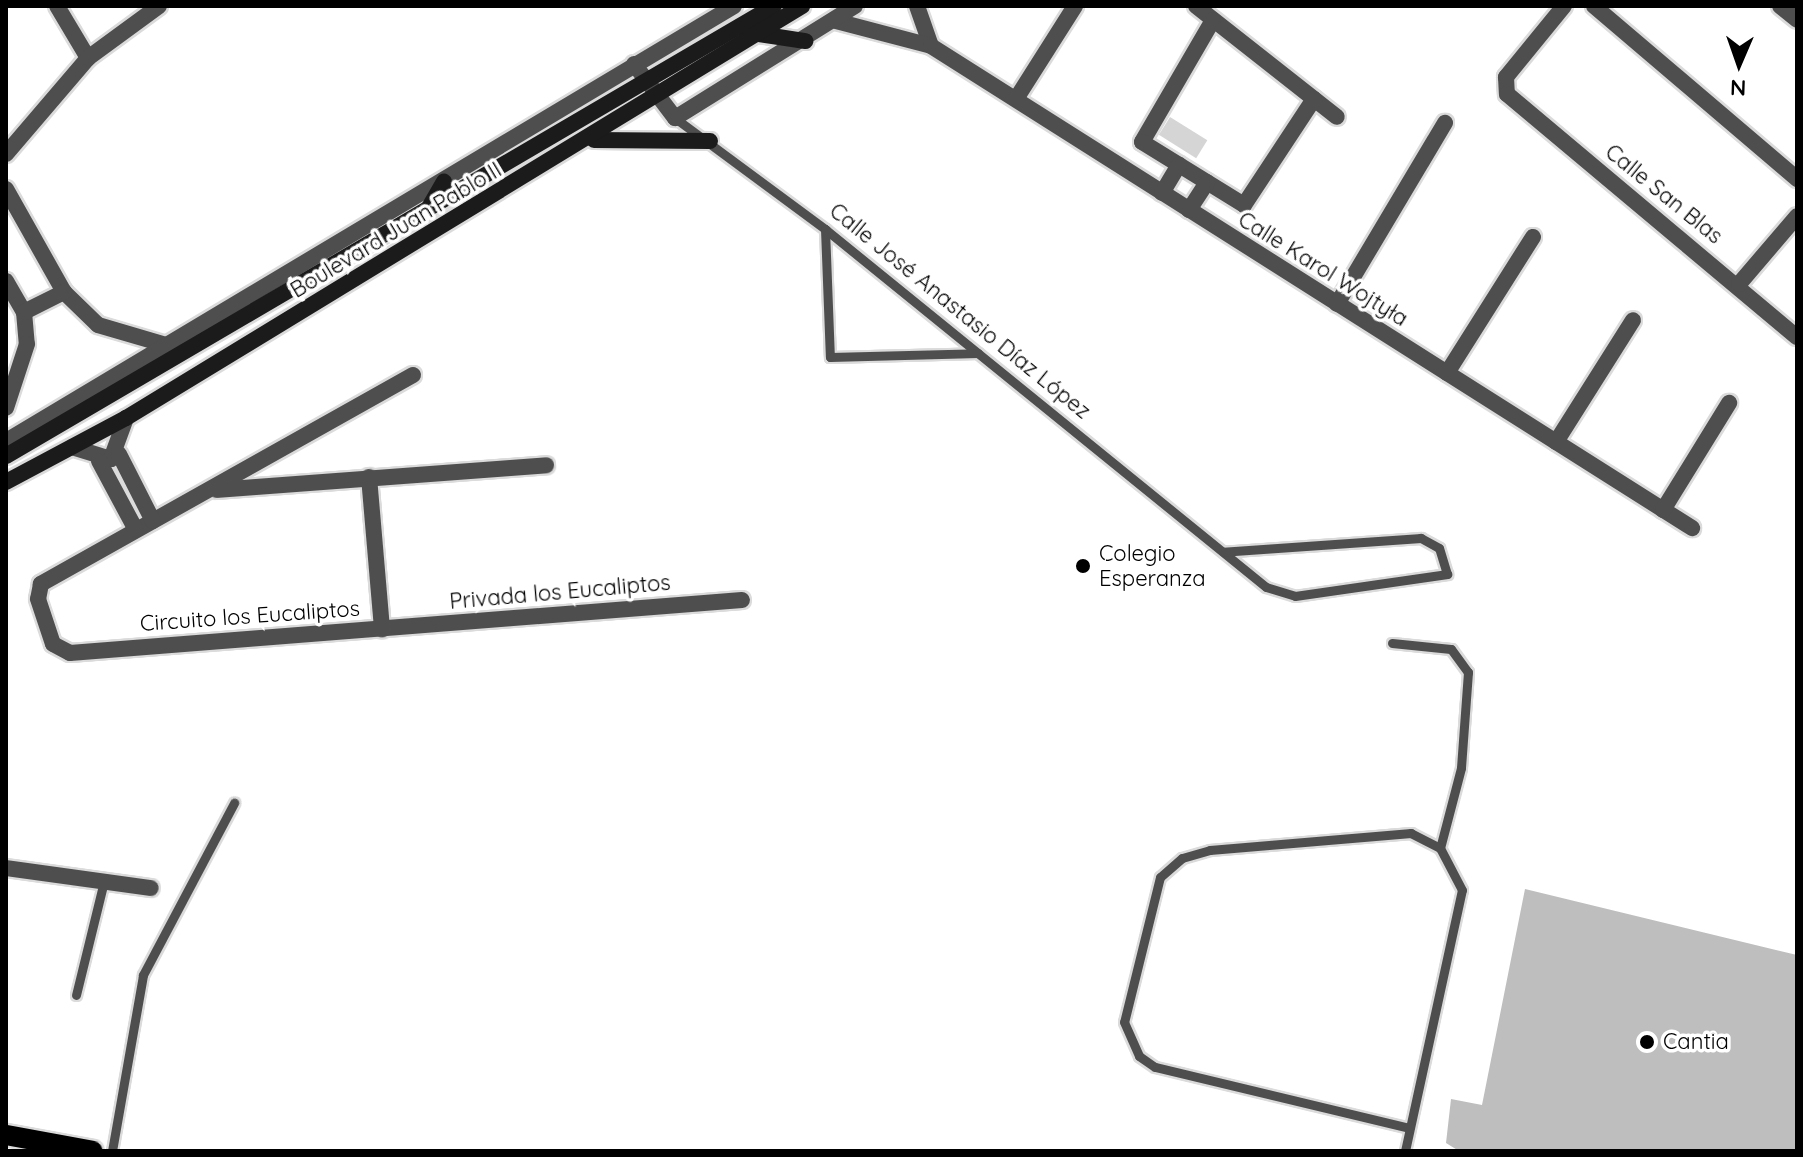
<!DOCTYPE html>
<html>
<head>
<meta charset="utf-8">
<style>
  body { margin:0 }
  #map { position:relative; width:1803px; height:1157px; overflow:hidden; background:#fff; font-family:Quicksand,sans-serif }
  div>[style] { position:absolute }
  .green>* { inset:0; background:#d5d5d5; transform-origin:0 0 }
  .building>* { inset:0; background:#bebebe }
  .roads { filter:drop-shadow(2px 0 #dbdbdb) drop-shadow(-2px 0 #dbdbdb) drop-shadow(0 2px #dbdbdb) drop-shadow(0 -2px #dbdbdb) }
  .lane>* { height:9px; margin:-4.5px; padding:0 4.5px; transform-origin:4.5px; border-radius:4.5px; background:#4e4e4e }
  .street>* { height:16px; margin:-8px; padding:0 8px; transform-origin:8px; border-radius:8px; background:#4e4e4e }
  .secondary>* { height:16px; margin:-8px; padding:0 8px; transform-origin:8px; border-radius:8px; background:#1b1b1b }
  .primary>* { height:20px; margin:-10px; padding:0 10px; transform-origin:10px; border-radius:10px; background:#000 }
  .dots>* { width:22px; height:22px; translate:-50% -50%; box-sizing:border-box; border:4px solid #fff; border-radius:50% }
  span { translate:-50% -50%; white-space:nowrap; text-align:center; line-height:1.15; -webkit-text-stroke:7px #fff; paint-order:stroke }
  .street-label { font-size:22px; color:#000 }
  .poi-label { font-size:22px; color:#000 }
  .left { translate:0 -50%; text-align:left }
  .frame { position:absolute; inset:0; border:8px solid #000; pointer-events:none }
  .north { position:absolute; left:1699px; top:24px; width:80px; height:80px; -webkit-text-stroke:6px #fff; paint-order:stroke; rotate:182deg; font-size:22px; font-weight:700; line-height:32px; text-align:center; color:#000 }
  .north::after { content:''; display:block; margin:auto; width:28px; height:36px; background:#000; clip-path:polygon(50% 0,100% 100%,50% 72%,0 100%) }
</style>
</head>
<body>
<div id="map">
  <div class="green">
    <i style="left:1170px;top:117px;width:44px;height:21px;rotate:32deg"></i>
  </div>
  <div class="building">
    <i style="clip-path:polygon(1525px 889px,1797px 955px,1797px 1151px,1459px 1151px,1446px 1143px,1451px 1099px,1482px 1105px)"></i>
  </div>
  <div class="roads">
    <div class="lane">
      <i style="left:675px;top:118px;width:187px;rotate:36.5deg"></i>
      <i style="left:825px;top:229px;width:568px;rotate:39.07deg"></i>
      <i style="left:1266px;top:587px;width:30px;rotate:17deg"></i>
      <i style="left:1295px;top:596px;width:154px;rotate:-8.2deg"></i>
      <i style="left:1447px;top:574px;width:27px;rotate:-107deg"></i>
      <i style="left:1439px;top:548px;width:21px;rotate:-151deg"></i>
      <i style="left:1421px;top:538px;width:198px;rotate:176deg"></i>
      <i style="left:825px;top:229px;width:128px;rotate:87.8deg"></i>
      <i style="left:830px;top:357px;width:148px;rotate:-1.5deg"></i>
      <i style="left:1392px;top:643px;width:59px;rotate:5.8deg"></i>
      <i style="left:1451px;top:649px;width:29px;rotate:54deg"></i>
      <i style="left:1468px;top:672px;width:96px;rotate:94.2deg"></i>
      <i style="left:1461px;top:768px;width:83px;rotate:104.7deg"></i>
      <i style="left:76px;top:995px;width:117px;rotate:-76.2deg"></i>
      <i style="left:112px;top:1151px;width:179px;rotate:-80deg"></i>
      <i style="left:143px;top:975px;width:195px;rotate:-62.1deg"></i>
      <i style="left:1405px;top:1151px;width:267px;rotate:-77.7deg"></i>
      <i style="left:1462px;top:890px;width:47px;rotate:-117.6deg"></i>
      <i style="left:1440px;top:848px;width:33px;rotate:-153deg"></i>
      <i style="left:1411px;top:833px;width:202px;rotate:175.2deg"></i>
      <i style="left:1210px;top:850px;width:29px;rotate:164deg"></i>
      <i style="left:1182px;top:858px;width:29px;rotate:139deg"></i>
      <i style="left:1160px;top:877px;width:149px;rotate:103.9deg"></i>
      <i style="left:1124px;top:1022px;width:37px;rotate:66deg"></i>
      <i style="left:1139px;top:1056px;width:19px;rotate:35deg"></i>
      <i style="left:1155px;top:1067px;width:261px;rotate:13.5deg"></i>
    </div>
    <div class="street">
      <i style="left:57px;top:6px;width:61px;rotate:59.2deg"></i>
      <i style="left:917px;top:6px;width:42px;rotate:70.7deg"></i>
      <i style="left:1196px;top:6px;width:179px;rotate:38.2deg"></i>
      <i style="left:1564px;top:6px;width:92px;rotate:129.2deg"></i>
      <i style="left:1506px;top:77px;width:17px;rotate:87deg"></i>
      <i style="left:1507px;top:94px;width:378px;rotate:40deg"></i>
      <i style="left:1594px;top:6px;width:267px;rotate:40.4deg"></i>
      <i style="left:1780px;top:6px;width:22px;rotate:39deg"></i>
      <i style="left:1213px;top:20px;width:141px;rotate:120.2deg"></i>
      <i style="left:1142px;top:142px;width:120px;rotate:31.7deg"></i>
      <i style="left:1244px;top:205px;width:127px;rotate:-56.6deg"></i>
      <i style="left:836px;top:21px;width:98px;rotate:14.7deg"></i>
      <i style="left:931px;top:46px;width:901px;rotate:32.35deg"></i>
      <i style="left:634px;top:64px;width:68px;rotate:52.8deg"></i>
      <i style="left:675px;top:118px;width:212px;rotate:-31.9deg"></i>
      <i style="left:1016px;top:99px;width:110px;rotate:-57.6deg"></i>
      <i style="left:6px;top:154px;width:126px;rotate:-49.5deg"></i>
      <i style="left:88px;top:58px;width:88px;rotate:-36.2deg"></i>
      <i style="left:6px;top:189px;width:118px;rotate:60.6deg"></i>
      <i style="left:64px;top:292px;width:47px;rotate:44.1deg"></i>
      <i style="left:98px;top:325px;width:68px;rotate:16.3deg"></i>
      <i style="left:1162px;top:193px;width:33px;rotate:-59deg"></i>
      <i style="left:1189px;top:210px;width:33px;rotate:-57deg"></i>
      <i style="left:6px;top:281px;width:36px;rotate:60deg"></i>
      <i style="left:24px;top:312px;width:32px;rotate:85deg"></i>
      <i style="left:27px;top:344px;width:67px;rotate:108.2deg"></i>
      <i style="left:1739px;top:284px;width:89px;rotate:-49.5deg"></i>
      <i style="left:1337px;top:304px;width:211px;rotate:-59.2deg"></i>
      <i style="left:24px;top:312px;width:45px;rotate:-26.6deg"></i>
      <i style="left:1447px;top:373px;width:161px;rotate:-57.7deg"></i>
      <i style="left:413px;top:375px;width:427px;rotate:150.7deg"></i>
      <i style="left:41px;top:584px;width:15px;rotate:101deg"></i>
      <i style="left:38px;top:599px;width:47px;rotate:71.6deg"></i>
      <i style="left:53px;top:644px;width:19px;rotate:28deg"></i>
      <i style="left:70px;top:653px;width:674px;rotate:-4.51deg"></i>
      <i style="left:6px;top:441px;width:848px;rotate:-30.86deg"></i>
      <i style="left:1556px;top:442px;width:144px;rotate:-57.7deg"></i>
      <i style="left:72px;top:447px;width:41px;rotate:17.1deg"></i>
      <i style="left:111px;top:459px;width:44px;rotate:-69.9deg"></i>
      <i style="left:119px;top:454px;width:75px;rotate:63.1deg"></i>
      <i style="left:99px;top:461px;width:78px;rotate:61.8deg"></i>
      <i style="left:369px;top:477px;width:153px;rotate:85.1deg"></i>
      <i style="left:217px;top:490px;width:330px;rotate:-4.3deg"></i>
      <i style="left:1663px;top:510px;width:126px;rotate:-58.3deg"></i>
      <i style="left:6px;top:868px;width:146px;rotate:7.9deg"></i>
    </div>
    <div class="secondary">
      <i style="left:759px;top:34px;width:47px;rotate:8.7deg"></i>
      <i style="left:594px;top:140px;width:116px;rotate:0.5deg"></i>
      <i style="left:427px;top:211px;width:34px;rotate:-60deg"></i>
      <i style="left:6px;top:456px;width:890px;rotate:-30.37deg"></i>
      <i style="left:6px;top:482px;width:136px;rotate:-28.1deg"></i>
      <i style="left:126px;top:418px;width:792px;rotate:-31.36deg"></i>
    </div>
    <div class="primary">
      <i style="left:6px;top:1135px;width:88px;rotate:10.4deg"></i>
    </div>
  </div>
  <div class="dots">
    <i style="left:1083px;top:566px;background:#000"></i>
    <i style="left:1647px;top:1042px;background:#000"></i>
  </div>
  <div class="street-label">
    <span style="left:1664px;top:194px;rotate:39deg">Calle San Blas</span>
    <span style="left:396px;top:230px;rotate:-31deg">Boulevard Juan Pablo II</span>
    <span style="left:1323px;top:269px;rotate:32deg">Calle Karol Wojtyła</span>
    <span style="left:960px;top:311px;rotate:39deg">Calle José Anastasio Díaz López</span>
    <span style="left:560px;top:592px;rotate:-5deg">Privada los Eucaliptos</span>
    <span style="left:250px;top:616px;rotate:-4deg">Circuito los Eucaliptos</span>
  </div>
  <div class="poi-label">
    <span class="left" style="left:1099px;top:566px">Colegio<br>Esperanza</span>
    <span class="left" style="left:1663px;top:1042px">Cantia</span>
  </div>
  <div class="frame"></div>
  <div class="north">N</div>
</div>
</body>
</html>
